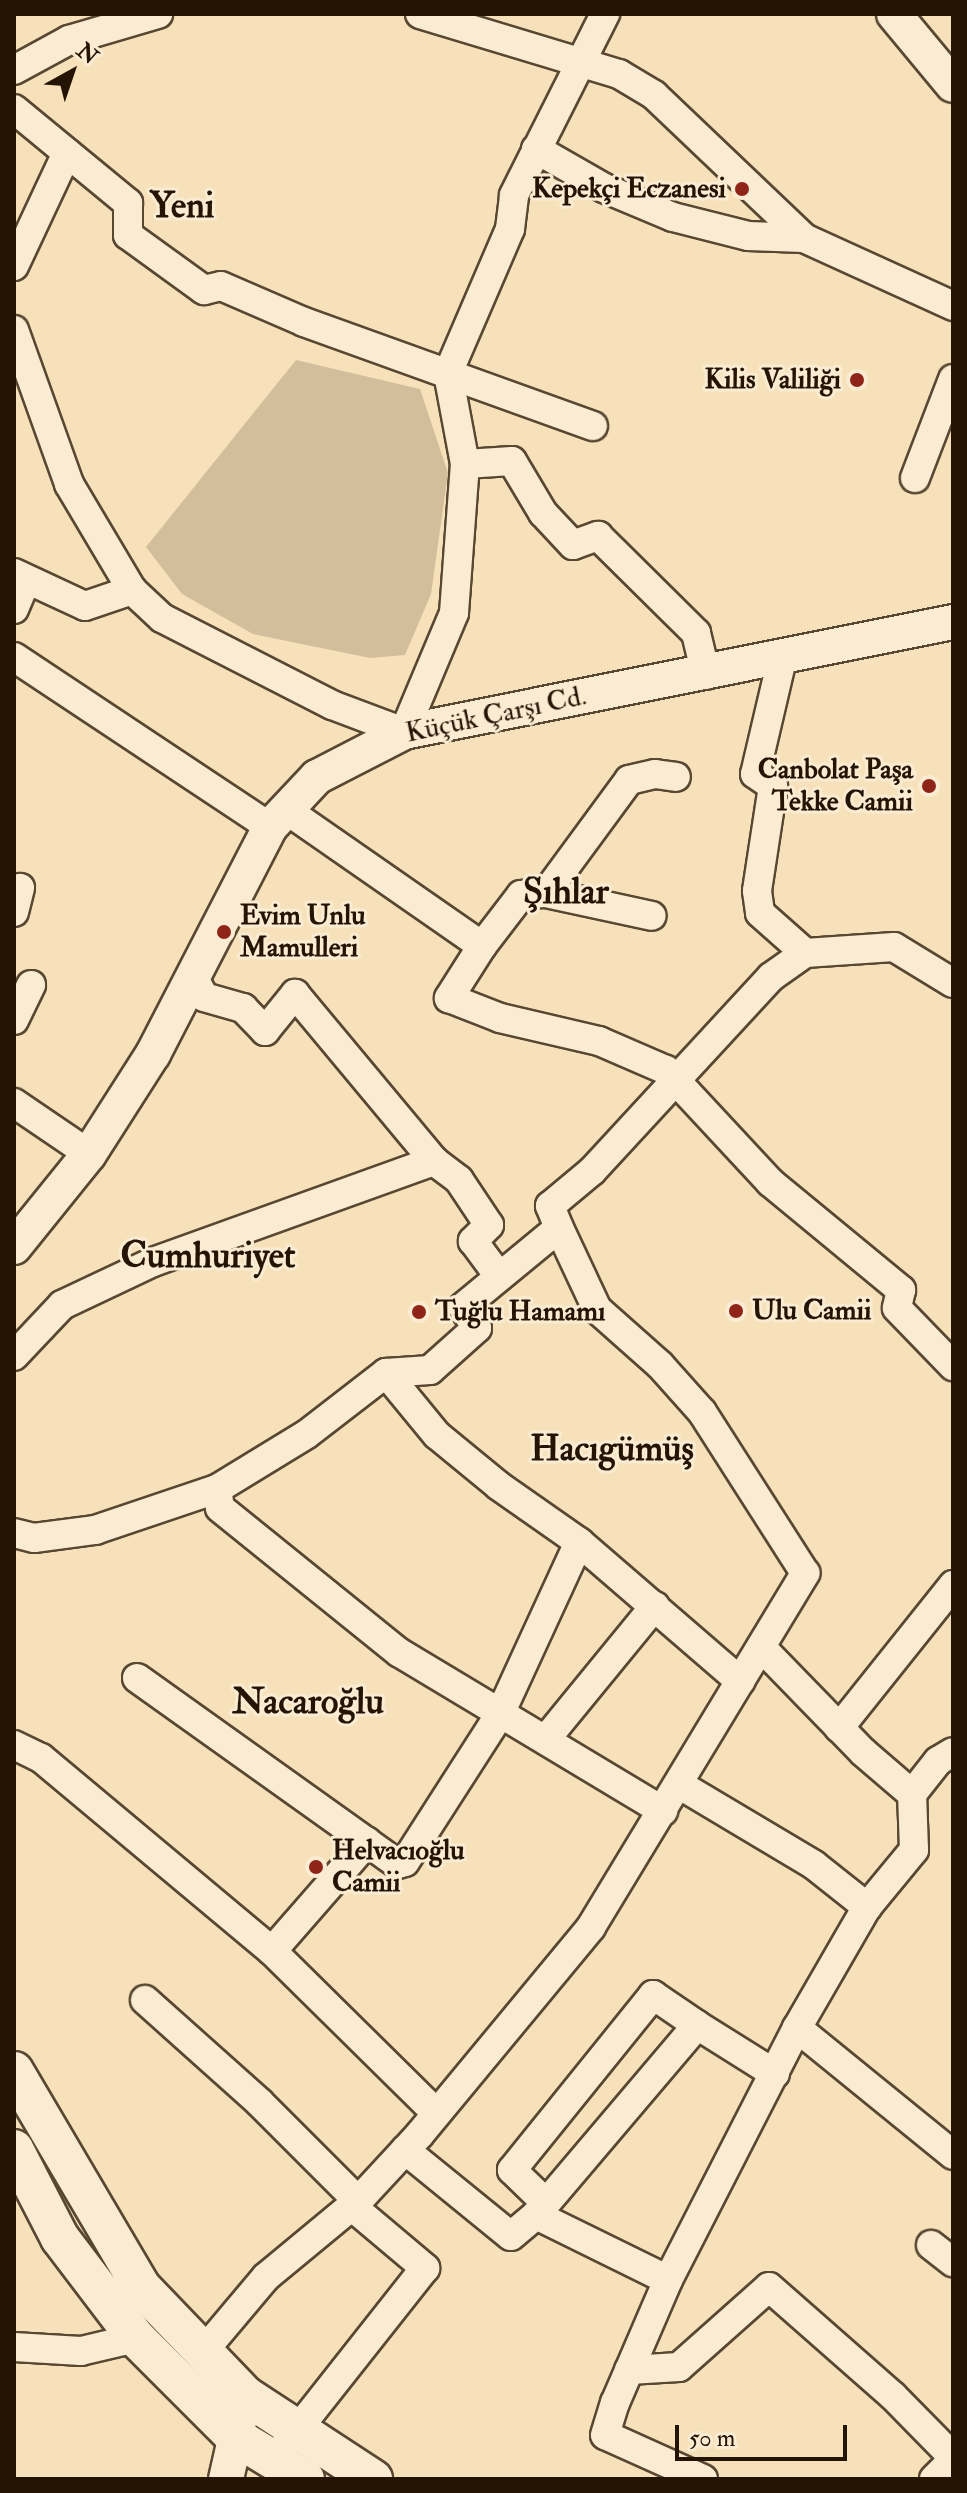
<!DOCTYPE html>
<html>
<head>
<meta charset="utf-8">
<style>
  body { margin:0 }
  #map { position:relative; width:967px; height:2493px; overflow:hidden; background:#f7e1ba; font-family:"IM FELL Double Pica",serif }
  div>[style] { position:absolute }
  .green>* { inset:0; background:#d3be9b }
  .roads { filter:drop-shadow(2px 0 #584732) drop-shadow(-2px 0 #584732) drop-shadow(0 2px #584732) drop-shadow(0 -2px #584732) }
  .minor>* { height:28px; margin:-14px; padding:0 14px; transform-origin:14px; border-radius:14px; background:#faecd2 }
  .tertiary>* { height:34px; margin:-17px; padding:0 17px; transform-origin:17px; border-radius:17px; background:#faecd2 }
  .secondary>* { height:38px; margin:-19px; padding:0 19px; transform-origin:19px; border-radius:19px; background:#faecd2 }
  .dots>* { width:22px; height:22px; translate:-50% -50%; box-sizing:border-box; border:4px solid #faecd2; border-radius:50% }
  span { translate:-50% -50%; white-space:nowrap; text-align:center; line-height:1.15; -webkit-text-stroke:6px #faecd2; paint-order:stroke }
  .poi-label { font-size:28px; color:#231404; font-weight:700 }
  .right { translate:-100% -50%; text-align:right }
  .left { translate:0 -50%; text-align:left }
  .street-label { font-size:28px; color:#231404 }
  .district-label { font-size:36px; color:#231404; font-weight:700 }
  .frame { position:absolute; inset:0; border:16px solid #231404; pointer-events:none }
  .north { position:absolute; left:32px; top:32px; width:80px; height:80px; -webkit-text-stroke:6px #faecd2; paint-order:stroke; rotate:40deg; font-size:22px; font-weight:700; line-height:32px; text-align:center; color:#231404 }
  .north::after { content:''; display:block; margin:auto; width:28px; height:36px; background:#231404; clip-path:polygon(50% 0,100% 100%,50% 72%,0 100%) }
  .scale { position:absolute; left:675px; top:2425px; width:172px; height:36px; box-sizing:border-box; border:4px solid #231404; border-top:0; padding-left:10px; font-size:24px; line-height:28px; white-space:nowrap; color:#231404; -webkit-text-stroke:6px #faecd2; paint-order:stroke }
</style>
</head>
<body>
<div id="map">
  <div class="green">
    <i style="clip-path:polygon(296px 360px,420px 389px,448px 473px,431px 594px,405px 655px,370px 658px,253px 634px,182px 594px,146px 547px)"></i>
  </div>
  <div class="roads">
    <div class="minor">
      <i style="left:420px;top:14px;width:208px;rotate:16.8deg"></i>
      <i style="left:619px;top:74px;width:41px;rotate:31deg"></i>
      <i style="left:654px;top:95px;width:207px;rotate:43.6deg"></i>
      <i style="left:804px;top:238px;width:164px;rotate:24.5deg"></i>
      <i style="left:14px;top:70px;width:63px;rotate:-28.6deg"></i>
      <i style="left:69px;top:40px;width:93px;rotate:-16.3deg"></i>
      <i style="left:14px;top:109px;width:148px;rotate:39.5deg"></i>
      <i style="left:128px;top:203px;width:32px;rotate:90deg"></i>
      <i style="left:128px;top:235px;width:94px;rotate:35.9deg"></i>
      <i style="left:204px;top:290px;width:17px;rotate:-13deg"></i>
      <i style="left:221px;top:286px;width:90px;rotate:23.4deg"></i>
      <i style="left:304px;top:322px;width:307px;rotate:19.8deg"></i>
      <i style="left:536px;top:149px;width:78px;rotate:29.8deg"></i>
      <i style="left:604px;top:188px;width:75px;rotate:22.8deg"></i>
      <i style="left:673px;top:217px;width:77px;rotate:14.2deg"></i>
      <i style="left:748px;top:236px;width:56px;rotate:2deg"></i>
      <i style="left:14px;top:266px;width:125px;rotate:-64.9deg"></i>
      <i style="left:14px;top:330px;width:164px;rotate:70.3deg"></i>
      <i style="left:69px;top:484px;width:123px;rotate:59.3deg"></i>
      <i style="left:132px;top:590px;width:41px;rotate:43deg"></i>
      <i style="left:162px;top:618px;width:191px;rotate:27.1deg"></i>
      <i style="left:332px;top:705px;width:77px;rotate:20.6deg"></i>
      <i style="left:404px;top:732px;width:129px;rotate:-67.2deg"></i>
      <i style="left:454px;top:613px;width:149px;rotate:-85.8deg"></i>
      <i style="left:465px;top:464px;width:93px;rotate:-100.6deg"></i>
      <i style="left:448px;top:373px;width:157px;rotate:-66.7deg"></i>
      <i style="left:510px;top:229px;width:34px;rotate:-83deg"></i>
      <i style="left:514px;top:195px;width:203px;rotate:-63.3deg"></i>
      <i style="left:465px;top:464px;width:47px;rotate:-3.7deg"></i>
      <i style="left:512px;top:461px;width:61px;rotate:59.2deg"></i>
      <i style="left:543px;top:513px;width:44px;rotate:46.8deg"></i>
      <i style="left:573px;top:545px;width:27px;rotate:-20deg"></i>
      <i style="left:598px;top:536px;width:138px;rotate:44.7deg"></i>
      <i style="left:696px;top:633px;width:43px;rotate:76.6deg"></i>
      <i style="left:915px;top:478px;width:106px;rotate:-69deg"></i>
      <i style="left:14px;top:573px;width:78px;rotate:24.9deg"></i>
      <i style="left:85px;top:606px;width:50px;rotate:-18.8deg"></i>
      <i style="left:14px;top:609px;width:28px;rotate:-67deg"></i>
      <i style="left:783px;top:655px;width:122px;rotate:103.2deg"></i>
      <i style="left:755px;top:774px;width:22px;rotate:34deg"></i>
      <i style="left:773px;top:786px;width:106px;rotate:98.7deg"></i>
      <i style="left:757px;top:891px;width:22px;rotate:82deg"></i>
      <i style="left:760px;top:913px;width:60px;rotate:41.6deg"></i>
      <i style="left:14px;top:657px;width:307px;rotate:33.6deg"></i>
      <i style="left:285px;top:809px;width:240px;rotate:34.8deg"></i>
      <i style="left:482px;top:946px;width:64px;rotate:-52.6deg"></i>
      <i style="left:521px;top:895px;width:25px;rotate:-5deg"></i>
      <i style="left:546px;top:893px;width:108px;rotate:12.2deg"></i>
      <i style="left:546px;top:893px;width:140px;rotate:-53.7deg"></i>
      <i style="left:629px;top:780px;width:27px;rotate:-13deg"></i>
      <i style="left:655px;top:774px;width:21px;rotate:8deg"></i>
      <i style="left:14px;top:912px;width:25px;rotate:-76deg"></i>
      <i style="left:482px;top:946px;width:62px;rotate:122.4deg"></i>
      <i style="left:449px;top:998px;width:55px;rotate:21.4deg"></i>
      <i style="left:500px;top:1018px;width:102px;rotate:13.1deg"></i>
      <i style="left:599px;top:1041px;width:73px;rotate:23.4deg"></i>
      <i style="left:666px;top:1070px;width:153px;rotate:47.1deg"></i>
      <i style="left:770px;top:1182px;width:170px;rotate:39.5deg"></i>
      <i style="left:901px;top:1290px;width:18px;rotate:103deg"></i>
      <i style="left:897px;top:1308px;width:81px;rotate:46deg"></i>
      <i style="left:194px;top:978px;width:21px;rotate:62deg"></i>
      <i style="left:204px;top:997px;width:41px;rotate:15.8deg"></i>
      <i style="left:243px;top:1008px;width:32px;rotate:46deg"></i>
      <i style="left:265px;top:1031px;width:48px;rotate:-51deg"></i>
      <i style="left:295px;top:994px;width:217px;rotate:50.2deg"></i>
      <i style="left:434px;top:1161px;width:31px;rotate:37deg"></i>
      <i style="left:459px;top:1180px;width:54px;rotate:56.3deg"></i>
      <i style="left:489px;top:1225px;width:23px;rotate:135deg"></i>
      <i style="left:473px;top:1241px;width:44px;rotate:53.4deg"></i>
      <i style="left:14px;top:1020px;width:39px;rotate:-64deg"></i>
      <i style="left:14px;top:1103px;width:91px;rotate:34.2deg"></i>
      <i style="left:14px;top:1356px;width:70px;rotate:-46.7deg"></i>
      <i style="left:62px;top:1305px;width:101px;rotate:-25.3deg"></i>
      <i style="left:153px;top:1262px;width:299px;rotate:-19.8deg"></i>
      <i style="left:386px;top:1373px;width:80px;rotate:50.6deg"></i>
      <i style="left:437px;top:1435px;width:80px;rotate:39.4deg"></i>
      <i style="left:499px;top:1486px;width:98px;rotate:35deg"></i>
      <i style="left:579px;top:1542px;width:213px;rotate:40.8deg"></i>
      <i style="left:217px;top:1489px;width:19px;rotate:81deg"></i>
      <i style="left:220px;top:1508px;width:231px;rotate:38.9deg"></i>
      <i style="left:400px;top:1653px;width:307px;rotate:31deg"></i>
      <i style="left:14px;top:1533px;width:21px;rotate:14deg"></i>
      <i style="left:34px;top:1538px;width:62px;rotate:-7.5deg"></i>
      <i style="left:95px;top:1530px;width:129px;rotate:-18.6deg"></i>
      <i style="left:217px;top:1489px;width:105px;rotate:-31.4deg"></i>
      <i style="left:307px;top:1434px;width:100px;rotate:-37.7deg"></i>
      <i style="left:386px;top:1373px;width:44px;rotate:-3.9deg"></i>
      <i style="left:430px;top:1370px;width:63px;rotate:-41.8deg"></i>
      <i style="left:477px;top:1328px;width:25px;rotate:-124deg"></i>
      <i style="left:463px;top:1307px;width:124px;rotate:-39.5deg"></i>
      <i style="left:559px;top:1228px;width:24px;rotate:-112deg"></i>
      <i style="left:550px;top:1206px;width:55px;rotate:-39.8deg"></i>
      <i style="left:592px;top:1171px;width:264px;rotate:-47.3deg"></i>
      <i style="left:771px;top:977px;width:42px;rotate:-35.2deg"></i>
      <i style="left:805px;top:953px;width:89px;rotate:-3.9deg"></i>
      <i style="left:894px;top:947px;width:69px;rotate:31.4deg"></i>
      <i style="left:761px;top:1647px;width:146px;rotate:45.8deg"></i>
      <i style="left:863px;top:1752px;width:65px;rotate:40.6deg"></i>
      <i style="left:137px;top:1678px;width:320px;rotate:35.5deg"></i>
      <i style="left:398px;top:1864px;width:7px;rotate:-16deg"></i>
      <i style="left:405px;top:1862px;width:176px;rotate:-57.3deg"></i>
      <i style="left:500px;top:1714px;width:189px;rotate:-65.3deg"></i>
      <i style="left:839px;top:1728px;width:183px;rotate:-51.4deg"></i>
      <i style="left:546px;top:1739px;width:172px;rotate:-50.7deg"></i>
      <i style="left:14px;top:1745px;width:30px;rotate:26deg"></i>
      <i style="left:41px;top:1758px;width:301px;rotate:39.9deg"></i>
      <i style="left:272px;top:1951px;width:231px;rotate:44.6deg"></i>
      <i style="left:680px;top:1785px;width:156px;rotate:30.8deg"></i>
      <i style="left:814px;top:1865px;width:68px;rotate:38.4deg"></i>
      <i style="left:272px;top:1951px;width:145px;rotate:-48.9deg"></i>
      <i style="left:145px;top:2000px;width:153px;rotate:41.8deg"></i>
      <i style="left:259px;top:2102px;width:140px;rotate:45deg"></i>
      <i style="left:358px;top:2201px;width:9px;rotate:111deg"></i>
      <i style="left:355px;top:2209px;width:92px;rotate:40.1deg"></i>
      <i style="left:425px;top:2268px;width:226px;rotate:128.3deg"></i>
      <i style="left:797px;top:2028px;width:201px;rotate:39.1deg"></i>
      <i style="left:405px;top:2150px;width:136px;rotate:39.1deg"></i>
      <i style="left:511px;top:2236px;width:33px;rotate:-40deg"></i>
      <i style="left:536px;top:2215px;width:249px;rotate:-49.7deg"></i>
      <i style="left:697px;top:2025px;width:92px;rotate:32.1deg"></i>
      <i style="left:545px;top:2202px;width:46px;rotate:-135.9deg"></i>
      <i style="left:512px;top:2170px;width:225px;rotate:-51.1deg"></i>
      <i style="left:653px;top:1995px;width:53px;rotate:34.3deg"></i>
      <i style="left:536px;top:2215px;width:147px;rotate:26.2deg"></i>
      <i style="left:931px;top:2245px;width:28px;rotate:38deg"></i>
      <i style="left:14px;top:2347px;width:67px;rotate:3.4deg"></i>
      <i style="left:81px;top:2351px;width:57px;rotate:-13.3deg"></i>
      <i style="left:202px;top:2353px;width:99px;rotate:-49.9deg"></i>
      <i style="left:266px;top:2277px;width:119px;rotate:-39.6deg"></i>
      <i style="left:358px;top:2201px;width:91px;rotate:-47.2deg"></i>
      <i style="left:420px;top:2134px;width:268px;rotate:-50.4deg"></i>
      <i style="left:591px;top:1927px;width:414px;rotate:-58.8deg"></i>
      <i style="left:805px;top:1573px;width:191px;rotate:-122.6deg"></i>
      <i style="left:702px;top:1412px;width:63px;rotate:-131.8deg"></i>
      <i style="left:660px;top:1365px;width:84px;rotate:-138.4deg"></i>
      <i style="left:597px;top:1309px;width:89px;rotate:-115.1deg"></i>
      <i style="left:629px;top:2370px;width:50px;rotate:-3.4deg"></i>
      <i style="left:679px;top:2367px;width:120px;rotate:-41.6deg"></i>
      <i style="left:769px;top:2287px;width:165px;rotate:41.3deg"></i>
      <i style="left:893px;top:2396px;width:86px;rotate:45.5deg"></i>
      <i style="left:703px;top:2479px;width:107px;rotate:-155.8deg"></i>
      <i style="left:605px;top:2435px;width:34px;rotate:-73deg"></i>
      <i style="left:615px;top:2403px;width:134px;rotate:-66.7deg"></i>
      <i style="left:668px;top:2280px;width:283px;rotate:-62.9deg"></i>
      <i style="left:797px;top:2028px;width:140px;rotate:-60deg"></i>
      <i style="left:867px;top:1907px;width:74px;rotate:-50.5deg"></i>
      <i style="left:914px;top:1850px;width:56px;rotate:-92deg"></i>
      <i style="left:912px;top:1794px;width:42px;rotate:-51.8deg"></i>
      <i style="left:938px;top:1761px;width:17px;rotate:-31deg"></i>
      <i style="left:934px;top:2479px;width:27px;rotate:-45deg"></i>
    </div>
    <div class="tertiary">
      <i style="left:894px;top:14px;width:92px;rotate:50.3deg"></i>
      <i style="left:14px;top:1247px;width:119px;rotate:-51.1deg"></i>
      <i style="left:89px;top:1154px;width:119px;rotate:-57.4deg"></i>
      <i style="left:153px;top:1054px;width:255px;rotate:-62.7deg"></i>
      <i style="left:270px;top:827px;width:69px;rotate:-46.8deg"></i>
      <i style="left:317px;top:777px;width:98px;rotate:-27.3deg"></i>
      <i style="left:404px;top:732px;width:560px;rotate:-11.33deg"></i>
      <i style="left:226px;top:2479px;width:68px;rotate:-77.2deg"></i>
    </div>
    <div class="secondary">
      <i style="left:14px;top:2071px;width:252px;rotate:59.5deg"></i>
      <i style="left:142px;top:2288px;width:150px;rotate:46.1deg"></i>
      <i style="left:246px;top:2396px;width:152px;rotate:33.2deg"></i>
      <i style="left:14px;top:2149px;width:100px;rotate:62.7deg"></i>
      <i style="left:60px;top:2238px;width:126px;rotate:52.8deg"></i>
      <i style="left:136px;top:2338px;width:139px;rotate:45deg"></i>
      <i style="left:234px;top:2436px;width:83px;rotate:31.2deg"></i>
    </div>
  </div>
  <div class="dots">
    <i style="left:742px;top:189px;background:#8f2418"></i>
    <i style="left:857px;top:380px;background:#8f2418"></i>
    <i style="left:929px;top:786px;background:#8f2418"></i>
    <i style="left:224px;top:932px;background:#8f2418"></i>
    <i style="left:736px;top:1311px;background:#8f2418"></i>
    <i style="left:419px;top:1312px;background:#8f2418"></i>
    <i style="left:316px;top:1867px;background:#8f2418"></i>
  </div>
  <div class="poi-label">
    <span class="right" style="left:726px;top:189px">Kepekçi Eczanesi</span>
    <span class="right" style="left:841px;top:380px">Kilis Valiliği</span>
    <span class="right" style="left:913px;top:786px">Canbolat Paşa<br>Tekke Camii</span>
    <span class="left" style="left:240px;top:932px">Evim Unlu<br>Mamulleri</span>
    <span class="left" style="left:752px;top:1311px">Ulu Camii</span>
    <span class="left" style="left:435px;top:1312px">Tuğlu Hamamı</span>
    <span class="left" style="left:332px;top:1867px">Helvacıoğlu<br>Camii</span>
  </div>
  <div class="street-label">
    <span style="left:496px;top:715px;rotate:-12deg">Küçük Çarşı Cd.</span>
  </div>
  <div class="district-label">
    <span style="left:182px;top:206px">Yeni</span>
    <span style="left:566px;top:892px">Şıhlar</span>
    <span style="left:208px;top:1256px">Cumhuriyet</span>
    <span style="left:612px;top:1449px">Hacıgümüş</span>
    <span style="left:308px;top:1702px">Nacaroğlu</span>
  </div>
  <div class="frame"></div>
  <div class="north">N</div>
  <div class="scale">50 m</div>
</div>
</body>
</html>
